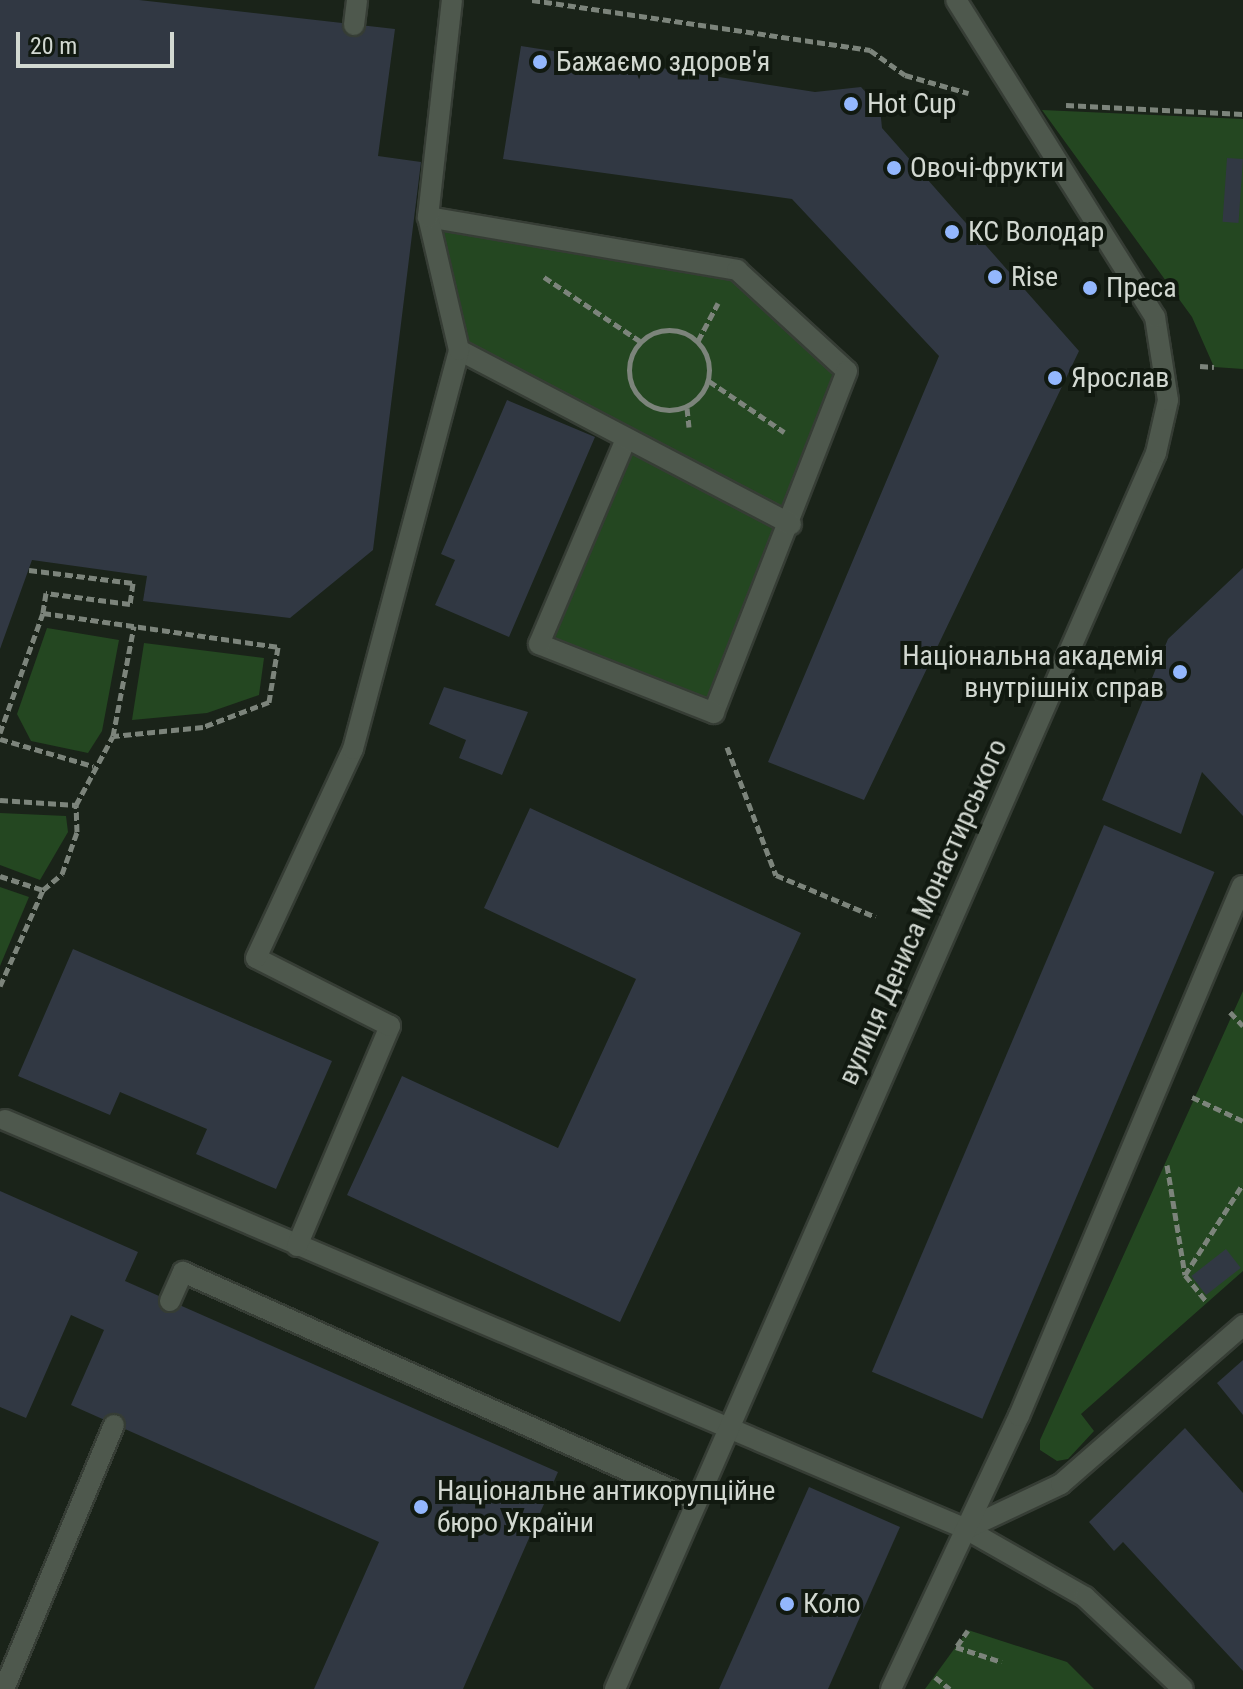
<!DOCTYPE html>
<html>
<head>
<meta charset="utf-8">
<style>
  body { margin:0 }
  #map { position:relative; width:1243px; height:1689px; overflow:hidden; background:#1a2319; font-family:"Roboto Condensed",sans-serif }
  div>[style] { position:absolute }
  .green>* { inset:0; background:#244721 }
  .building>* { inset:0; background:#313843; transform-origin:0 0 }
  .path>* { height:5px; margin-top:-2.5px; transform-origin:0; background:repeating-linear-gradient(90deg,#7c847b 0 8px,transparent 0 12px) }
  .path>.ring { margin:-2.5px; padding:0; box-sizing:content-box; background:none; border:5px solid #7c847b; border-radius:50% }
  .roads { filter:drop-shadow(2px 0 #363d35) drop-shadow(-2px 0 #363d35) drop-shadow(0 2px #363d35) drop-shadow(0 -2px #363d35) }
  .lane>* { height:20px; margin:-10px; padding:0 10px; transform-origin:10px; border-radius:10px; background:#4e584d }
  .street>* { height:20px; margin:-10px; padding:0 10px; transform-origin:10px; border-radius:10px; background:#4e584d }
  .dots>* { width:22px; height:22px; translate:-50% -50%; box-sizing:border-box; border:4px solid #111910; border-radius:50% }
  span { translate:-50% -50%; white-space:nowrap; text-align:center; line-height:1.15; -webkit-text-stroke:8px #111910; paint-order:stroke }
  .poi-label { font-size:28px; color:#d2d8d1 }
  .left { translate:0 -50%; text-align:left }
  .right { translate:-100% -50%; text-align:right }
  .street-label { font-size:28px; color:#d2d8d1 }
  .scale { position:absolute; left:16px; top:32px; width:158px; height:36px; box-sizing:border-box; border:4px solid #d2d8d1; border-top:0; padding-left:10px; font-size:24px; line-height:28px; white-space:nowrap; color:#d2d8d1; -webkit-text-stroke:6px #111910; paint-order:stroke }
</style>
</head>
<body>
<div id="map">
  <div class="green">
    <i style="clip-path:polygon(1042px 110px,1243px 119px,1243px 369px,1214px 367px,1192px 317px)"></i>
    <i style="clip-path:polygon(428px 217px,737px 270px,847px 371px,714px 713px,539px 644px,625px 441px,459px 350px)"></i>
    <i style="clip-path:polygon(47px 628px,119px 640px,102px 731px,88px 753px,31px 741px,17px 714px)"></i>
    <i style="clip-path:polygon(144px 643px,264px 658px,259px 695px,207px 713px,132px 720px)"></i>
    <i style="clip-path:polygon(0 813px,66px 816px,68px 832px,40px 880px,0 865px)"></i>
    <i style="clip-path:polygon(0 887px,29px 897px,0 966px)"></i>
    <i style="clip-path:polygon(1243px 991px,1243px 1271px,1081px 1414px,1094px 1431px,1068px 1459px,1057px 1461px,1040px 1450px,1040px 1440px)"></i>
    <i style="clip-path:polygon(968px 1630px,1067px 1662px,1094px 1689px,925px 1689px)"></i>
  </div>
  <div class="building">
    <i style="clip-path:polygon(0 0,139px 0,395px 29px,378px 156px,421px 162px,373px 550px,290px 618px,143px 601px,147px 576px,32px 560px,0 649px)"></i>
    <i style="clip-path:polygon(521px 46px,815px 92px,861px 87px,880px 108px,882px 128px,1079px 351px,864px 800px,768px 762px,939px 356px,792px 199px,503px 159px)"></i>
    <i style="left:1227px;top:158px;width:16px;height:64px;rotate:4deg"></i>
    <i style="clip-path:polygon(507px 400px,595px 437px,509px 637px,435px 605px,455px 560px,441px 554px)"></i>
    <i style="clip-path:polygon(1243px 568px,1243px 816px,1202px 772px,1181px 834px,1102px 800px,1168px 639px)"></i>
    <i style="clip-path:polygon(444px 687px,528px 712px,502px 775px,459px 758px,466px 740px,429px 724px)"></i>
    <i style="clip-path:polygon(530px 808px,801px 933px,620px 1322px,347px 1195px,402px 1076px,558px 1148px,636px 979px,484px 908px)"></i>
    <i style="left:1104px;top:825px;width:120px;height:594px;rotate:23deg"></i>
    <i style="clip-path:polygon(73px 949px,332px 1061px,276px 1189px,196px 1154px,207px 1129px,120px 1092px,110px 1115px,18px 1076px)"></i>
    <i style="clip-path:polygon(0 1191px,138px 1252px,125px 1281px,558px 1472px,463px 1689px,314px 1689px,379px 1542px,71px 1405px,104px 1330px,71px 1315px,26px 1418px,0 1407px)"></i>
    <i style="left:1226px;top:1249px;width:24px;height:44px;rotate:52deg"></i>
    <i style="clip-path:polygon(1243px 1360px,1243px 1415px,1217px 1383px)"></i>
    <i style="clip-path:polygon(1185px 1428px,1243px 1493px,1243px 1671px,1123px 1542px,1114px 1551px,1089px 1522px)"></i>
    <i style="clip-path:polygon(809px 1487px,900px 1527px,828px 1689px,719px 1689px)"></i>
  </div>
  <div class="path">
    <i style="left:532px;top:0;width:342px;rotate:8.4deg"></i>
    <i style="left:870px;top:50px;width:43px;rotate:35.5deg"></i>
    <i style="left:905px;top:75px;width:66px;rotate:15.9deg"></i>
    <i style="left:1066px;top:105px;width:177px;rotate:2.9deg"></i>
    <i style="left:544px;top:277px;width:115px;rotate:33.7deg"></i>
    <i class="ring" style="left:629px;top:330px;width:75px;height:75px"></i>
    <i style="left:698px;top:341px;width:43px;rotate:-62.2deg"></i>
    <i style="left:1200px;top:366px;width:14px;rotate:4deg"></i>
    <i style="left:709px;top:381px;width:91px;rotate:34.2deg"></i>
    <i style="left:687px;top:408px;width:19px;rotate:84deg"></i>
    <i style="left:29px;top:570px;width:105px;rotate:7.1deg"></i>
    <i style="left:133px;top:583px;width:21px;rotate:98deg"></i>
    <i style="left:130px;top:604px;width:85px;rotate:-172.5deg"></i>
    <i style="left:46px;top:593px;width:20px;rotate:99deg"></i>
    <i style="left:0;top:733px;width:127px;rotate:-70.3deg"></i>
    <i style="left:43px;top:613px;width:237px;rotate:8.2deg"></i>
    <i style="left:278px;top:647px;width:56px;rotate:99.3deg"></i>
    <i style="left:269px;top:702px;width:71px;rotate:159.3deg"></i>
    <i style="left:203px;top:727px;width:90px;rotate:174.3deg"></i>
    <i style="left:0;top:739px;width:97px;rotate:16.2deg"></i>
    <i style="left:727px;top:747px;width:137px;rotate:69.1deg"></i>
    <i style="left:776px;top:875px;width:108px;rotate:22.8deg"></i>
    <i style="left:0;top:800px;width:76px;rotate:3.8deg"></i>
    <i style="left:0;top:876px;width:45px;rotate:18deg"></i>
    <i style="left:0;top:986px;width:105px;rotate:-65.9deg"></i>
    <i style="left:43px;top:890px;width:25px;rotate:-40deg"></i>
    <i style="left:62px;top:874px;width:45px;rotate:-70.3deg"></i>
    <i style="left:77px;top:832px;width:27px;rotate:-92deg"></i>
    <i style="left:76px;top:805px;width:78px;rotate:-61.8deg"></i>
    <i style="left:113px;top:736px;width:112px;rotate:-79.2deg"></i>
    <i style="left:1230px;top:1012px;width:19px;rotate:47deg"></i>
    <i style="left:1192px;top:1097px;width:56px;rotate:25.2deg"></i>
    <i style="left:1167px;top:1165px;width:111px;rotate:80.7deg"></i>
    <i style="left:1185px;top:1275px;width:108px;rotate:-57.5deg"></i>
    <i style="left:1185px;top:1275px;width:35px;rotate:51deg"></i>
    <i style="left:957px;top:1646px;width:19px;rotate:-55deg"></i>
    <i style="left:956px;top:1647px;width:48px;rotate:18.1deg"></i>
    <i style="left:935px;top:1677px;width:19px;rotate:39deg"></i>
  </div>
  <div class="roads">
    <div class="lane">
      <i style="left:354px;top:25px;width:25px;rotate:-83deg"></i>
      <i style="left:428px;top:217px;width:314px;rotate:9.7deg"></i>
      <i style="left:737px;top:270px;width:149px;rotate:42.6deg"></i>
      <i style="left:847px;top:371px;width:367px;rotate:111.3deg"></i>
      <i style="left:714px;top:713px;width:188px;rotate:-158.5deg"></i>
      <i style="left:539px;top:644px;width:220px;rotate:-67deg"></i>
      <i style="left:459px;top:350px;width:375px;rotate:27.7deg"></i>
      <i style="left:5px;top:1120px;width:1044px;rotate:23.05deg"></i>
      <i style="left:966px;top:1529px;width:137px;rotate:29.7deg"></i>
      <i style="left:1085px;top:1597px;width:134px;rotate:43.2deg"></i>
      <i style="left:297px;top:1246px;width:239px;rotate:-67.1deg"></i>
      <i style="left:390px;top:1026px;width:150px;rotate:-153.1deg"></i>
      <i style="left:256px;top:958px;width:230px;rotate:-65.1deg"></i>
      <i style="left:353px;top:749px;width:413px;rotate:-75.1deg"></i>
      <i style="left:459px;top:350px;width:137px;rotate:-103.1deg"></i>
      <i style="left:428px;top:217px;width:218px;rotate:-83.7deg"></i>
      <i style="left:170px;top:1301px;width:32px;rotate:-66deg"></i>
      <i style="left:183px;top:1272px;width:560px;rotate:24.05deg"></i>
      <i style="left:966px;top:1529px;width:105px;rotate:-25.3deg"></i>
      <i style="left:1061px;top:1484px;width:242px;rotate:-41.1deg"></i>
      <i style="left:4px;top:1689px;width:286px;rotate:-67.4deg"></i>
      <i style="left:891px;top:1689px;width:302px;rotate:-64.9deg"></i>
      <i style="left:1019px;top:1416px;width:575px;rotate:-67.18deg"></i>
    </div>
    <div class="street">
      <i style="left:615px;top:1689px;width:1349px;rotate:-66.36deg"></i>
      <i style="left:1156px;top:453px;width:54px;rotate:-77.2deg"></i>
      <i style="left:1168px;top:400px;width:84px;rotate:-98.9deg"></i>
      <i style="left:1155px;top:317px;width:374px;rotate:-122.1deg"></i>
    </div>
  </div>
  <div class="dots">
    <i style="left:540px;top:62px;background:#93b7fd"></i>
    <i style="left:851px;top:104px;background:#93b7fd"></i>
    <i style="left:894px;top:168px;background:#93b7fd"></i>
    <i style="left:952px;top:232px;background:#93b7fd"></i>
    <i style="left:995px;top:277px;background:#93b7fd"></i>
    <i style="left:1090px;top:288px;background:#93b7fd"></i>
    <i style="left:1055px;top:378px;background:#93b7fd"></i>
    <i style="left:1180px;top:672px;background:#93b7fd"></i>
    <i style="left:421px;top:1507px;background:#93b7fd"></i>
    <i style="left:787px;top:1604px;background:#93b7fd"></i>
  </div>
  <div class="poi-label">
    <span class="left" style="left:556px;top:62px">Бажаємо здоров'я</span>
    <span class="left" style="left:867px;top:104px">Hot Cup</span>
    <span class="left" style="left:910px;top:168px">Овочі-фрукти</span>
    <span class="left" style="left:968px;top:232px">КС Володар</span>
    <span class="left" style="left:1011px;top:277px">Rise</span>
    <span class="left" style="left:1106px;top:288px">Преса</span>
    <span class="left" style="left:1071px;top:378px">Ярослав</span>
    <span class="right" style="left:1164px;top:672px">Національна академія<br>внутрішніх справ</span>
    <span class="left" style="left:437px;top:1507px">Національне антикорупційне<br>бюро України</span>
    <span class="left" style="left:803px;top:1604px">Коло</span>
  </div>
  <div class="street-label">
    <span style="left:923px;top:912px;rotate:-66deg">вулиця Дениса Монастирського</span>
  </div>
  <div class="scale">20 m</div>
</div>
</body>
</html>
